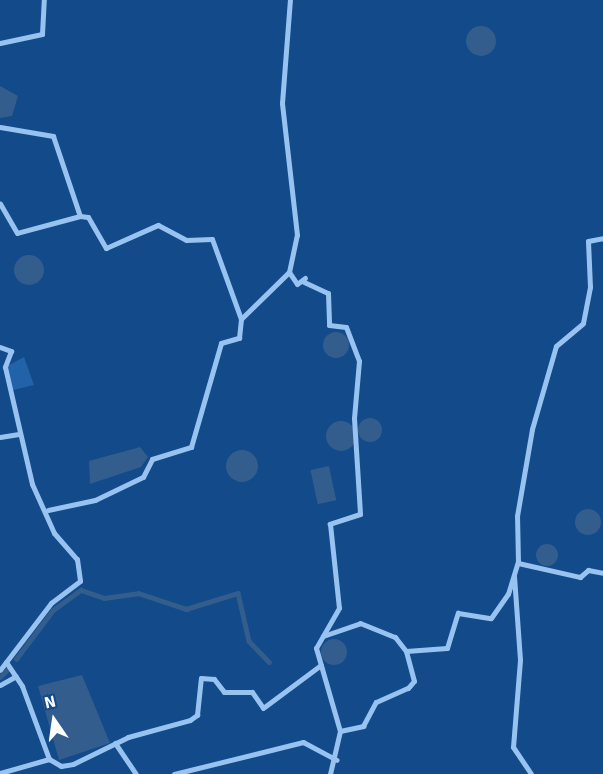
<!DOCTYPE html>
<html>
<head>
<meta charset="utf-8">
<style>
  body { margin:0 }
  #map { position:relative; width:603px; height:774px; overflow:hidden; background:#124a8a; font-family:Signika,sans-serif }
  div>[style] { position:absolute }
  .green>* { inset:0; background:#2162a8 }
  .water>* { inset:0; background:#335d8c; transform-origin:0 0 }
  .round { border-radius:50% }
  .canal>* { height:4.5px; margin:-2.25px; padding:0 2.25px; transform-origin:2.25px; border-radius:2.25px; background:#335d8c }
  .minor>* { height:5px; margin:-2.5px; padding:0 2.5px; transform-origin:2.5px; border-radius:2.5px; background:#98c3f1 }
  span { translate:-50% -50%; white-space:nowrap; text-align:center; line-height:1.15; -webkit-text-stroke:5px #124a8a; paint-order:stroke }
  .north { position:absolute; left:24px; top:690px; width:60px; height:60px; -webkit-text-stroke:4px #124a8a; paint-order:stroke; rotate:347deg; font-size:16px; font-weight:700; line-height:24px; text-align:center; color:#fff }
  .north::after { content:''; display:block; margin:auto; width:21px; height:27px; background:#fff; clip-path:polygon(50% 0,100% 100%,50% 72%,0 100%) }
</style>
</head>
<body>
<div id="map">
  <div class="green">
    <i style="clip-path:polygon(24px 357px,34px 385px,13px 390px,7px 366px)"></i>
  </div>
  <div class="water">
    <i class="round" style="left:466px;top:26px;width:30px;height:30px"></i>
    <i style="clip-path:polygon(0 86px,18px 96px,12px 116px,0 118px)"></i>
    <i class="round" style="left:14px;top:255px;width:30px;height:30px"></i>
    <i class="round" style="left:323px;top:332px;width:26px;height:26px"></i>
    <i class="round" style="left:358px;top:418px;width:24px;height:24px"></i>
    <i class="round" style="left:326px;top:421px;width:30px;height:30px"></i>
    <i style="clip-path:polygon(140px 447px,148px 457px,141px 467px,90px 484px,89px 461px)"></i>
    <i class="round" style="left:226px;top:450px;width:32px;height:32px"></i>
    <i style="left:329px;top:466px;width:35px;height:19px;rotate:78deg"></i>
    <i class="round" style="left:575px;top:509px;width:26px;height:26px"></i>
    <i class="round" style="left:536px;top:544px;width:22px;height:22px"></i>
    <i class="round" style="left:321px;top:639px;width:26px;height:26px"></i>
    <i style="clip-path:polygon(82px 675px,110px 743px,59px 760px,38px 686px)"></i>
  </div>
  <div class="canal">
    <i style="left:16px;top:659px;width:61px;rotate:-52.9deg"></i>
    <i style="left:53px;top:610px;width:34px;rotate:-36deg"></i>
    <i style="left:81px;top:590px;width:24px;rotate:19deg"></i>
    <i style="left:104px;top:598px;width:34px;rotate:-8deg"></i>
    <i style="left:138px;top:593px;width:51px;rotate:18.4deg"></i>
    <i style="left:186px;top:609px;width:54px;rotate:-17.1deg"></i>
    <i style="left:238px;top:593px;width:49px;rotate:77.1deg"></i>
    <i style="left:249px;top:641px;width:29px;rotate:46deg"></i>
    <i style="left:0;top:677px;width:11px;rotate:-45deg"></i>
  </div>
  <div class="minor">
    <i style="left:0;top:43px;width:43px;rotate:-12.1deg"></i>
    <i style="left:42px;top:34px;width:34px;rotate:-87deg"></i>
    <i style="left:0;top:127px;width:54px;rotate:9.6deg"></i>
    <i style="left:53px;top:136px;width:84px;rotate:71.4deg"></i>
    <i style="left:80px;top:216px;width:65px;rotate:164.9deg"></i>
    <i style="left:17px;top:233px;width:34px;rotate:-120deg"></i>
    <i style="left:80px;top:216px;width:8px;rotate:7deg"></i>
    <i style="left:88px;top:217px;width:36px;rotate:60deg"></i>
    <i style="left:106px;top:248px;width:57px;rotate:-23.9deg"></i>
    <i style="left:158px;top:225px;width:32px;rotate:28deg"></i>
    <i style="left:186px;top:240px;width:26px;rotate:-2deg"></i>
    <i style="left:212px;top:239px;width:85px;rotate:70.1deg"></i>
    <i style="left:289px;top:272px;width:14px;rotate:56deg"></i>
    <i style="left:297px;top:284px;width:10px;rotate:-37deg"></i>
    <i style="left:304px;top:282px;width:26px;rotate:25deg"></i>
    <i style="left:328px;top:293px;width:32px;rotate:88deg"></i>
    <i style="left:329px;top:325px;width:17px;rotate:7deg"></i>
    <i style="left:346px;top:327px;width:36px;rotate:69deg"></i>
    <i style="left:359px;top:361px;width:57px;rotate:95deg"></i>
    <i style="left:354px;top:418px;width:96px;rotate:86.4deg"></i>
    <i style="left:360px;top:514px;width:32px;rotate:162deg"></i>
    <i style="left:330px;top:524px;width:84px;rotate:83.9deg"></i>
    <i style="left:339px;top:608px;width:46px;rotate:119.9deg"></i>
    <i style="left:316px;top:648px;width:86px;rotate:73.9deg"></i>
    <i style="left:340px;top:731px;width:44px;rotate:103.1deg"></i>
    <i style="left:0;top:347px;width:12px;rotate:20deg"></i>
    <i style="left:11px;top:351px;width:17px;rotate:111deg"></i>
    <i style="left:5px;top:367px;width:120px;rotate:77deg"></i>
    <i style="left:32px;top:484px;width:54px;rotate:65.8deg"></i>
    <i style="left:54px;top:533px;width:35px;rotate:49deg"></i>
    <i style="left:77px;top:559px;width:22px;rotate:82deg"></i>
    <i style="left:80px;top:581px;width:36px;rotate:143deg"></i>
    <i style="left:51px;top:603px;width:84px;rotate:127.3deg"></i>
    <i style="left:0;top:437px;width:19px;rotate:-9deg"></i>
    <i style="left:48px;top:510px;width:48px;rotate:-12deg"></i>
    <i style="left:95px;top:500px;width:53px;rotate:-25.6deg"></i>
    <i style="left:143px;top:477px;width:20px;rotate:-63deg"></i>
    <i style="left:152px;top:459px;width:41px;rotate:-17.1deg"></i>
    <i style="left:191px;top:447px;width:108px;rotate:-73.9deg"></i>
    <i style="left:221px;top:343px;width:19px;rotate:-16deg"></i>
    <i style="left:239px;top:338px;width:19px;rotate:-84deg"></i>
    <i style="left:241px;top:319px;width:67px;rotate:-44.4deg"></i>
    <i style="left:289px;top:272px;width:38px;rotate:-78deg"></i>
    <i style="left:297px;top:235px;width:133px;rotate:-96.5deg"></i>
    <i style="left:282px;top:103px;width:103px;rotate:-85.6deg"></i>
    <i style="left:518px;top:563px;width:64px;rotate:12.7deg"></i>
    <i style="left:580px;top:577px;width:11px;rotate:-41deg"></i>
    <i style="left:588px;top:570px;width:15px;rotate:11deg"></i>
    <i style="left:514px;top:576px;width:84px;rotate:85.9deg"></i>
    <i style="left:520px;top:660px;width:87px;rotate:94.6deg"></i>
    <i style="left:513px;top:747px;width:32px;rotate:56deg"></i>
    <i style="left:323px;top:636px;width:39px;rotate:-19deg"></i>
    <i style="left:360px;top:623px;width:38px;rotate:22deg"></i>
    <i style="left:395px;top:637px;width:18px;rotate:52deg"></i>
    <i style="left:6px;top:662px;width:29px;rotate:56deg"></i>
    <i style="left:22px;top:686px;width:78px;rotate:69.7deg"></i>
    <i style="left:0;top:685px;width:18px;rotate:-29deg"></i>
    <i style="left:340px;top:731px;width:24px;rotate:-12deg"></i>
    <i style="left:363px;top:726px;width:27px;rotate:-62deg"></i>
    <i style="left:376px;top:702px;width:35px;rotate:-24deg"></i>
    <i style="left:408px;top:688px;width:9px;rotate:-49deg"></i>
    <i style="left:414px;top:681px;width:31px;rotate:-105deg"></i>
    <i style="left:406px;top:651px;width:41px;rotate:-4.2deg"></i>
    <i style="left:447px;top:648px;width:37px;rotate:-73deg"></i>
    <i style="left:458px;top:613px;width:33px;rotate:9deg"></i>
    <i style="left:491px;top:618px;width:29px;rotate:-55deg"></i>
    <i style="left:508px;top:594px;width:34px;rotate:-73deg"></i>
    <i style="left:518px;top:562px;width:46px;rotate:-91.2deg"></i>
    <i style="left:517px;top:516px;width:88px;rotate:-80.2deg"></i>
    <i style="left:532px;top:429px;width:86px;rotate:-73.9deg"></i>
    <i style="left:556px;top:346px;width:35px;rotate:-40deg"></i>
    <i style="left:583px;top:323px;width:37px;rotate:-79deg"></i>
    <i style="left:590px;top:287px;width:46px;rotate:-92.5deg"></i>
    <i style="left:588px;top:241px;width:15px;rotate:-11deg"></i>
    <i style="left:115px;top:743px;width:37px;rotate:56deg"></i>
    <i style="left:0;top:773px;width:51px;rotate:-15.9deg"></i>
    <i style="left:49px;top:759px;width:14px;rotate:30deg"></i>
    <i style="left:61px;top:766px;width:12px;rotate:-9deg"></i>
    <i style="left:73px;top:764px;width:61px;rotate:-26.1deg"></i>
    <i style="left:128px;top:737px;width:64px;rotate:-15.3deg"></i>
    <i style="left:190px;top:720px;width:9px;rotate:-36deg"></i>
    <i style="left:197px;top:715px;width:37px;rotate:-84deg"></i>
    <i style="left:201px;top:678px;width:13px;rotate:4deg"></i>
    <i style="left:214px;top:679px;width:16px;rotate:52deg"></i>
    <i style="left:224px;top:692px;width:28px"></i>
    <i style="left:252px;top:692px;width:19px;rotate:55deg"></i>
    <i style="left:263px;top:708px;width:72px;rotate:-36.6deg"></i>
    <i style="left:174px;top:774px;width:133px;rotate:-13.9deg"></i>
    <i style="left:303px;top:742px;width:38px;rotate:28deg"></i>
  </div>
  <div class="north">N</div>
</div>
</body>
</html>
